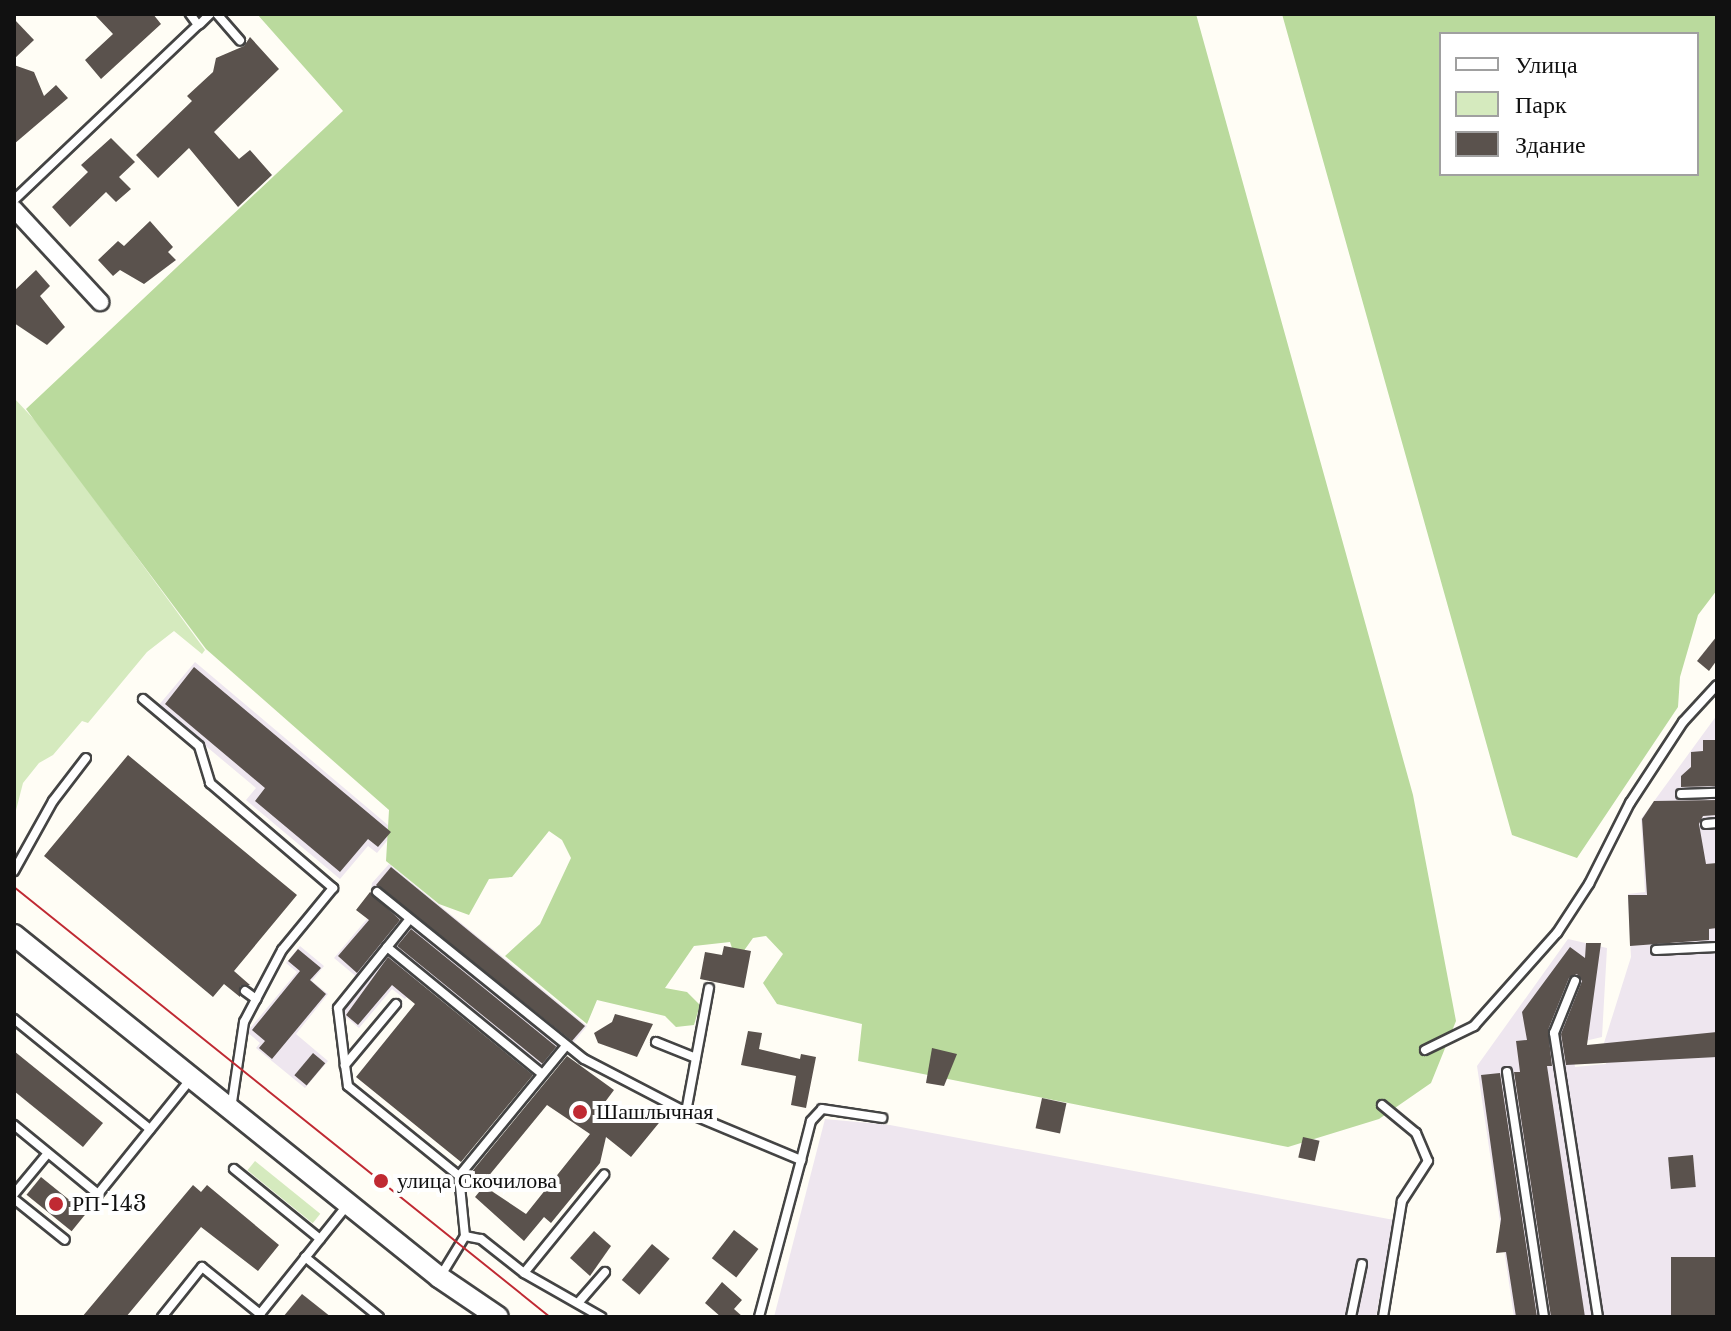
<!DOCTYPE html>
<html>
<head>
<meta charset="utf-8">
<style>
  body { margin:0 }
  #map { position:relative; width:1731px; height:1331px; overflow:hidden; background:#fffdf5; font-family:"Libre Baskerville",serif }
  div>[style] { position:absolute }
  .industrial>* { inset:0; background:#eee6ef }
  .green>* { inset:0; background:#d5eabe; transform-origin:0 0 }
  .forest>* { inset:0; background:#bada9d }
  .building>* { inset:0; background:#5a524d; transform-origin:0 0 }
  .roads { filter:drop-shadow(2px 0 #444) drop-shadow(-2px 0 #444) drop-shadow(0 2px #444) drop-shadow(0 -2px #444) }
  .service>* { height:8px; margin:-4px; padding:0 4px; transform-origin:4px; border-radius:4px; background:#fff }
  .minor>* { height:16px; margin:-8px; padding:0 8px; transform-origin:8px; border-radius:8px; background:#fff }
  .tertiary>* { height:20px; margin:-10px; padding:0 10px; transform-origin:10px; border-radius:10px; background:#fff }
  .tram>* { height:2px; margin:-1px; padding:0 1px; transform-origin:1px; border-radius:1px; background:#c02a33 }
  .dots>* { width:22px; height:22px; translate:-50% -50%; box-sizing:border-box; border:4px solid #fff; border-radius:50% }
  span { translate:-50% -50%; white-space:nowrap; text-align:center; line-height:1.15; -webkit-text-stroke:8px #fff; paint-order:stroke }
  .poi-label { font-size:22px; color:#111 }
  .left { translate:0 -50%; text-align:left }
  .frame { position:absolute; inset:0; border:16px solid #111; pointer-events:none }
  .legend { position:absolute; left:1439px; top:32px; width:260px; height:144px; box-sizing:border-box; background:#fff; border:2px solid #a0a0a0; margin:0; padding:10px 14px; list-style:none; font-size:24px; color:#111 }
  .legend li { display:flex; align-items:center; gap:16px; height:40px }
  .legend b { width:40px; border:2px solid #a0a0a0 }
</style>
</head>
<body>
<div id="map">
  <div class="industrial">
    <i style="clip-path:polygon(195px 662px,395px 831px,377px 853px,368px 846px,340px 879px,246px 800px,256px 788px,158px 706px)"></i>
    <i style="clip-path:polygon(1717px 715px,1717px 1317px,1514px 1317px,1477px 1066px,1568px 939px,1607px 948px,1602px 1037px,1572px 1044px,1575px 1067px,1606px 1064px,1604px 1043px,1631px 957px,1628px 894px,1645px 892px,1641px 819px)"></i>
    <i style="clip-path:polygon(389px 864px,587px 1026px,542px 1081px,419px 982px,405px 999px,392px 989px,359px 1028px,340px 1012px,364px 983px,334px 958px,377px 907px,370px 900px,372px 883px)"></i>
    <i style="clip-path:polygon(300px 946px,324px 966px,312px 981px,328px 994px,296px 1034px,328px 1061px,305px 1088px,256px 1048px,260px 1043px,247px 1032px,297px 972px,286px 963px)"></i>
    <i style="clip-path:polygon(825px 1119px,890px 1125px,1394px 1220px,1376px 1317px,774px 1317px)"></i>
  </div>
  <div class="green">
    <i style="clip-path:polygon(14px 398px,43px 429px,205px 650px,202px 654px,174px 631px,147px 652px,88px 723px,82px 721px,53px 755px,39px 763px,23px 783px,14px 818px)"></i>
    <i style="left:255px;top:1161px;width:84px;height:12px;rotate:39deg"></i>
  </div>
  <div class="forest">
    <i style="clip-path:polygon(257px 14px,1196px 14px,1413px 795px,1456px 1021px,1431px 1083px,1379px 1119px,1288px 1147px,858px 1061px,862px 1024px,777px 1004px,763px 983px,783px 954px,766px 936px,753px 938px,743px 952px,734px 954px,730px 942px,694px 946px,665px 988px,687px 992px,700px 1005px,694px 1025px,676px 1027px,665px 1016px,597px 1000px,587px 1024px,505px 956px,540px 924px,571px 858px,562px 840px,549px 831px,512px 877px,489px 879px,469px 915px,439px 904px,386px 861px,389px 810px,206px 649px,26px 409px,343px 111px)"></i>
    <i style="clip-path:polygon(evenodd,1282px 14px,1717px 14px,1717px 590px,1698px 615px,1680px 677px,1678px 707px,1577px 858px,1512px 835px,1282px 14px,1441px 34px,1697px 34px,1697px 174px,1441px 174px,1441px 34px)"></i>
  </div>
  <div class="building">
    <i style="clip-path:polygon(94px 14px,153px 14px,161px 24px,101px 79px,85px 60px,113px 34px)"></i>
    <i style="clip-path:polygon(14px 19px,34px 40px,14px 59px)"></i>
    <i style="clip-path:polygon(250px 37px,279px 69px,214px 132px,239px 159px,250px 150px,272px 175px,238px 207px,189px 148px,158px 178px,136px 155px,192px 101px,187px 96px,213px 72px,216px 58px,244px 46px)"></i>
    <i style="clip-path:polygon(14px 65px,34px 72px,44px 96px,56px 85px,68px 98px,14px 144px)"></i>
    <i style="clip-path:polygon(111px 138px,135px 162px,119px 177px,131px 189px,116px 202px,106px 192px,70px 227px,52px 207px,88px 172px,81px 165px)"></i>
    <i style="clip-path:polygon(150px 221px,173px 247px,168px 252px,176px 260px,144px 284px,120px 270px,113px 276px,98px 260px,118px 241px,124px 246px)"></i>
    <i style="clip-path:polygon(36px 270px,50px 286px,40px 296px,65px 327px,47px 345px,14px 323px,14px 291px)"></i>
    <i style="clip-path:polygon(1717px 636px,1717px 660px,1709px 671px,1697px 661px)"></i>
    <i style="clip-path:polygon(194px 667px,391px 832px,378px 847px,368px 839px,340px 872px,255px 801px,265px 788px,165px 704px)"></i>
    <i style="clip-path:polygon(1703px 740px,1717px 740px,1717px 786px,1681px 787px,1681px 776px,1691px 767px,1691px 752px,1703px 751px)"></i>
    <i style="clip-path:polygon(128px 755px,297px 895px,234px 971px,250px 985px,240px 986px,240px 997px,224px 984px,213px 997px,44px 856px)"></i>
    <i style="clip-path:polygon(1717px 800px,1717px 815px,1703px 816px,1699px 824px,1706px 864px,1717px 863px,1717px 928px,1709px 929px,1709px 940px,1630px 946px,1628px 895px,1647px 895px,1642px 819px,1654px 801px)"></i>
    <i style="clip-path:polygon(391px 867px,585px 1026px,572px 1041px,376px 885px)"></i>
    <i style="clip-path:polygon(370px 892px,400px 920px,357px 973px,338px 956px,369px 920px,356px 910px)"></i>
    <i style="left:411px;top:929px;width:187px;height:22px;rotate:39deg"></i>
    <i style="clip-path:polygon(1586px 943px,1601px 943px,1587px 1045px,1717px 1032px,1717px 1057px,1566px 1065px,1561px 1034px,1582px 981px,1577px 974px,1569px 978px,1548px 1030px,1552px 1066px,1547px 1066px,1585px 1317px,1551px 1317px,1514px 1072px,1520px 1072px,1516px 1041px,1527px 1040px,1522px 1012px,1570px 947px,1585px 958px)"></i>
    <i style="clip-path:polygon(724px 946px,751px 951px,744px 988px,700px 979px,705px 952px,722px 955px)"></i>
    <i style="clip-path:polygon(298px 949px,321px 968px,310px 980px,326px 994px,272px 1059px,259px 1048px,265px 1041px,252px 1030px,300px 971px,288px 961px)"></i>
    <i style="clip-path:polygon(388px 957px,533px 1075px,461px 1162px,356px 1077px,415px 1004px,392px 985px,358px 1025px,346px 1015px)"></i>
    <i style="clip-path:polygon(615px 1014px,653px 1024px,637px 1057px,598px 1043px,594px 1033px,612px 1022px)"></i>
    <i style="clip-path:polygon(748px 1031px,762px 1033px,759px 1049px,800px 1059px,801px 1054px,816px 1057px,806px 1108px,791px 1105px,796px 1076px,741px 1065px)"></i>
    <i style="clip-path:polygon(932px 1048px,957px 1054px,944px 1086px,926px 1083px)"></i>
    <i style="clip-path:polygon(14px 1051px,103px 1123px,83px 1147px,14px 1091px)"></i>
    <i style="left:313px;top:1053px;width:16px;height:29px;rotate:40deg"></i>
    <i style="clip-path:polygon(567px 1056px,614px 1090px,605px 1102px,628px 1120px,633px 1114px,643px 1122px,652px 1110px,663px 1118px,631px 1157px,606px 1137px,600px 1163px,551px 1223px,544px 1217px,524px 1241px,475px 1197px,484px 1186px,526px 1214px,590px 1134px,547px 1105px,482px 1184px,470px 1174px)"></i>
    <i style="clip-path:polygon(1500px 1073px,1537px 1317px,1516px 1317px,1506px 1252px,1496px 1253px,1501px 1219px,1481px 1075px)"></i>
    <i style="left:1042px;top:1098px;width:25px;height:31px;rotate:12deg"></i>
    <i style="left:1303px;top:1137px;width:17px;height:21px;rotate:13deg"></i>
    <i style="left:1693px;top:1155px;width:32px;height:25px;rotate:85deg"></i>
    <i style="left:41px;top:1177px;width:58px;height:23px;rotate:39deg"></i>
    <i style="clip-path:polygon(193px 1185px,201px 1192px,207px 1185px,279px 1245px,258px 1271px,201px 1227px,126px 1317px,82px 1317px)"></i>
    <i style="left:734px;top:1230px;width:31px;height:36px;rotate:38deg"></i>
    <i style="clip-path:polygon(594px 1231px,611px 1246px,590px 1276px,570px 1258px)"></i>
    <i style="left:652px;top:1244px;width:23px;height:47px;rotate:40deg"></i>
    <i style="left:1717px;top:1257px;width:60px;height:46px;rotate:90deg"></i>
    <i style="clip-path:polygon(722px 1282px,742px 1300px,734px 1309px,743px 1317px,721px 1317px,705px 1303px)"></i>
    <i style="clip-path:polygon(302px 1294px,331px 1317px,283px 1317px)"></i>
  </div>
  <div class="roads">
    <div class="service">
      <i style="left:217px;top:14px;width:35px;rotate:49deg"></i>
      <i style="left:200px;top:24px;width:14px;rotate:-45deg"></i>
      <i style="left:14px;top:200px;width:254px;rotate:-43.6deg"></i>
      <i style="left:198px;top:25px;width:14px;rotate:-126deg"></i>
      <i style="left:143px;top:699px;width:73px;rotate:40deg"></i>
      <i style="left:199px;top:746px;width:39px;rotate:73deg"></i>
      <i style="left:210px;top:783px;width:162px;rotate:40.5deg"></i>
      <i style="left:333px;top:888px;width:80px;rotate:129.4deg"></i>
      <i style="left:282px;top:950px;width:81px;rotate:117.8deg"></i>
      <i style="left:244px;top:1022px;width:88px;rotate:98.5deg"></i>
      <i style="left:1681px;top:794px;width:36px;rotate:-2deg"></i>
      <i style="left:1706px;top:824px;width:11px;rotate:-5deg"></i>
      <i style="left:14px;top:871px;width:80px;rotate:-60.9deg"></i>
      <i style="left:53px;top:801px;width:54px;rotate:-52.5deg"></i>
      <i style="left:377px;top:892px;width:266px;rotate:38.9deg"></i>
      <i style="left:584px;top:1059px;width:115px;rotate:27.5deg"></i>
      <i style="left:686px;top:1112px;width:125px;rotate:22.7deg"></i>
      <i style="left:801px;top:1160px;width:163px;rotate:105deg"></i>
      <i style="left:387px;top:947px;width:200px;rotate:39.3deg"></i>
      <i style="left:1656px;top:950px;width:61px;rotate:-2.8deg"></i>
      <i style="left:1575px;top:981px;width:56px;rotate:112deg"></i>
      <i style="left:1554px;top:1033px;width:287px;rotate:81.2deg"></i>
      <i style="left:245px;top:991px;width:14px;rotate:36deg"></i>
      <i style="left:396px;top:1004px;width:80px;rotate:129.9deg"></i>
      <i style="left:345px;top:1065px;width:21px;rotate:82deg"></i>
      <i style="left:348px;top:1086px;width:143px;rotate:39deg"></i>
      <i style="left:459px;top:1176px;width:60px;rotate:84.3deg"></i>
      <i style="left:465px;top:1236px;width:48px;rotate:121.4deg"></i>
      <i style="left:14px;top:1019px;width:175px;rotate:39deg"></i>
      <i style="left:656px;top:1042px;width:43px;rotate:21.8deg"></i>
      <i style="left:1425px;top:1050px;width:55px;rotate:-26.1deg"></i>
      <i style="left:1474px;top:1026px;width:125px;rotate:-48.3deg"></i>
      <i style="left:1557px;top:933px;width:59px;rotate:-56.9deg"></i>
      <i style="left:1589px;top:884px;width:91px;rotate:-63.2deg"></i>
      <i style="left:1630px;top:803px;width:97px;rotate:-56.8deg"></i>
      <i style="left:1683px;top:722px;width:50px;rotate:-47.4deg"></i>
      <i style="left:345px;top:1065px;width:57px;rotate:-97deg"></i>
      <i style="left:338px;top:1008px;width:113px;rotate:-51.1deg"></i>
      <i style="left:1507px;top:1072px;width:248px;rotate:81.4deg"></i>
      <i style="left:1382px;top:1105px;width:44px;rotate:39.5deg"></i>
      <i style="left:1416px;top:1133px;width:30px;rotate:67deg"></i>
      <i style="left:1428px;top:1161px;width:48px;rotate:123deg"></i>
      <i style="left:1402px;top:1201px;width:118px;rotate:99.3deg"></i>
      <i style="left:686px;top:1112px;width:126px;rotate:-79.5deg"></i>
      <i style="left:14px;top:1125px;width:109px;rotate:39.4deg"></i>
      <i style="left:98px;top:1194px;width:146px;rotate:-51.1deg"></i>
      <i style="left:801px;top:1160px;width:40px;rotate:-75.6deg"></i>
      <i style="left:811px;top:1121px;width:16px;rotate:-47deg"></i>
      <i style="left:822px;top:1109px;width:61px;rotate:8.5deg"></i>
      <i style="left:234px;top:1169px;width:111px;rotate:39.1deg"></i>
      <i style="left:459px;top:1176px;width:167px;rotate:-50.6deg"></i>
      <i style="left:14px;top:1194px;width:53px;rotate:-50.3deg"></i>
      <i style="left:14px;top:1199px;width:65px;rotate:38.8deg"></i>
      <i style="left:465px;top:1236px;width:16px;rotate:11deg"></i>
      <i style="left:481px;top:1239px;width:55px;rotate:38.3deg"></i>
      <i style="left:524px;top:1273px;width:127px;rotate:-50.8deg"></i>
      <i style="left:305px;top:1257px;width:95px;rotate:39deg"></i>
      <i style="left:524px;top:1273px;width:89px;rotate:29.7deg"></i>
      <i style="left:578px;top:1303px;width:41px;rotate:-48.9deg"></i>
      <i style="left:162px;top:1317px;width:64px;rotate:-51.3deg"></i>
      <i style="left:202px;top:1267px;width:75px;rotate:39deg"></i>
      <i style="left:260px;top:1314px;width:141px;rotate:-51.3deg"></i>
      <i style="left:1351px;top:1317px;width:54px;rotate:-78.3deg"></i>
    </div>
    <div class="minor">
      <i style="left:14px;top:209px;width:127px;rotate:47.2deg"></i>
    </div>
    <div class="tertiary">
      <i style="left:14px;top:935px;width:546px;rotate:38.82deg"></i>
      <i style="left:439px;top:1277px;width:71px;rotate:34.1deg"></i>
    </div>
  </div>
  <div class="tram">
    <i style="left:14px;top:887px;width:687px;rotate:38.74deg"></i>
  </div>
  <div class="dots">
    <i style="left:580px;top:1112px;background:#c02a33"></i>
    <i style="left:381px;top:1181px;background:#c02a33"></i>
    <i style="left:56px;top:1204px;background:#c02a33"></i>
  </div>
  <div class="poi-label">
    <span class="left" style="left:596px;top:1112px">Шашлычная</span>
    <span class="left" style="left:397px;top:1181px">улица Скочилова</span>
    <span class="left" style="left:72px;top:1204px">РП-143</span>
  </div>
  <div class="frame"></div>
  <ul class="legend">
  <li><b style="height:10px;background:#fff"></b>Улица</li>
  <li><b style="height:22px;background:#d5eabe"></b>Парк</li>
  <li><b style="height:22px;background:#5a524d"></b>Здание</li>
  </ul>
</div>
</body>
</html>
